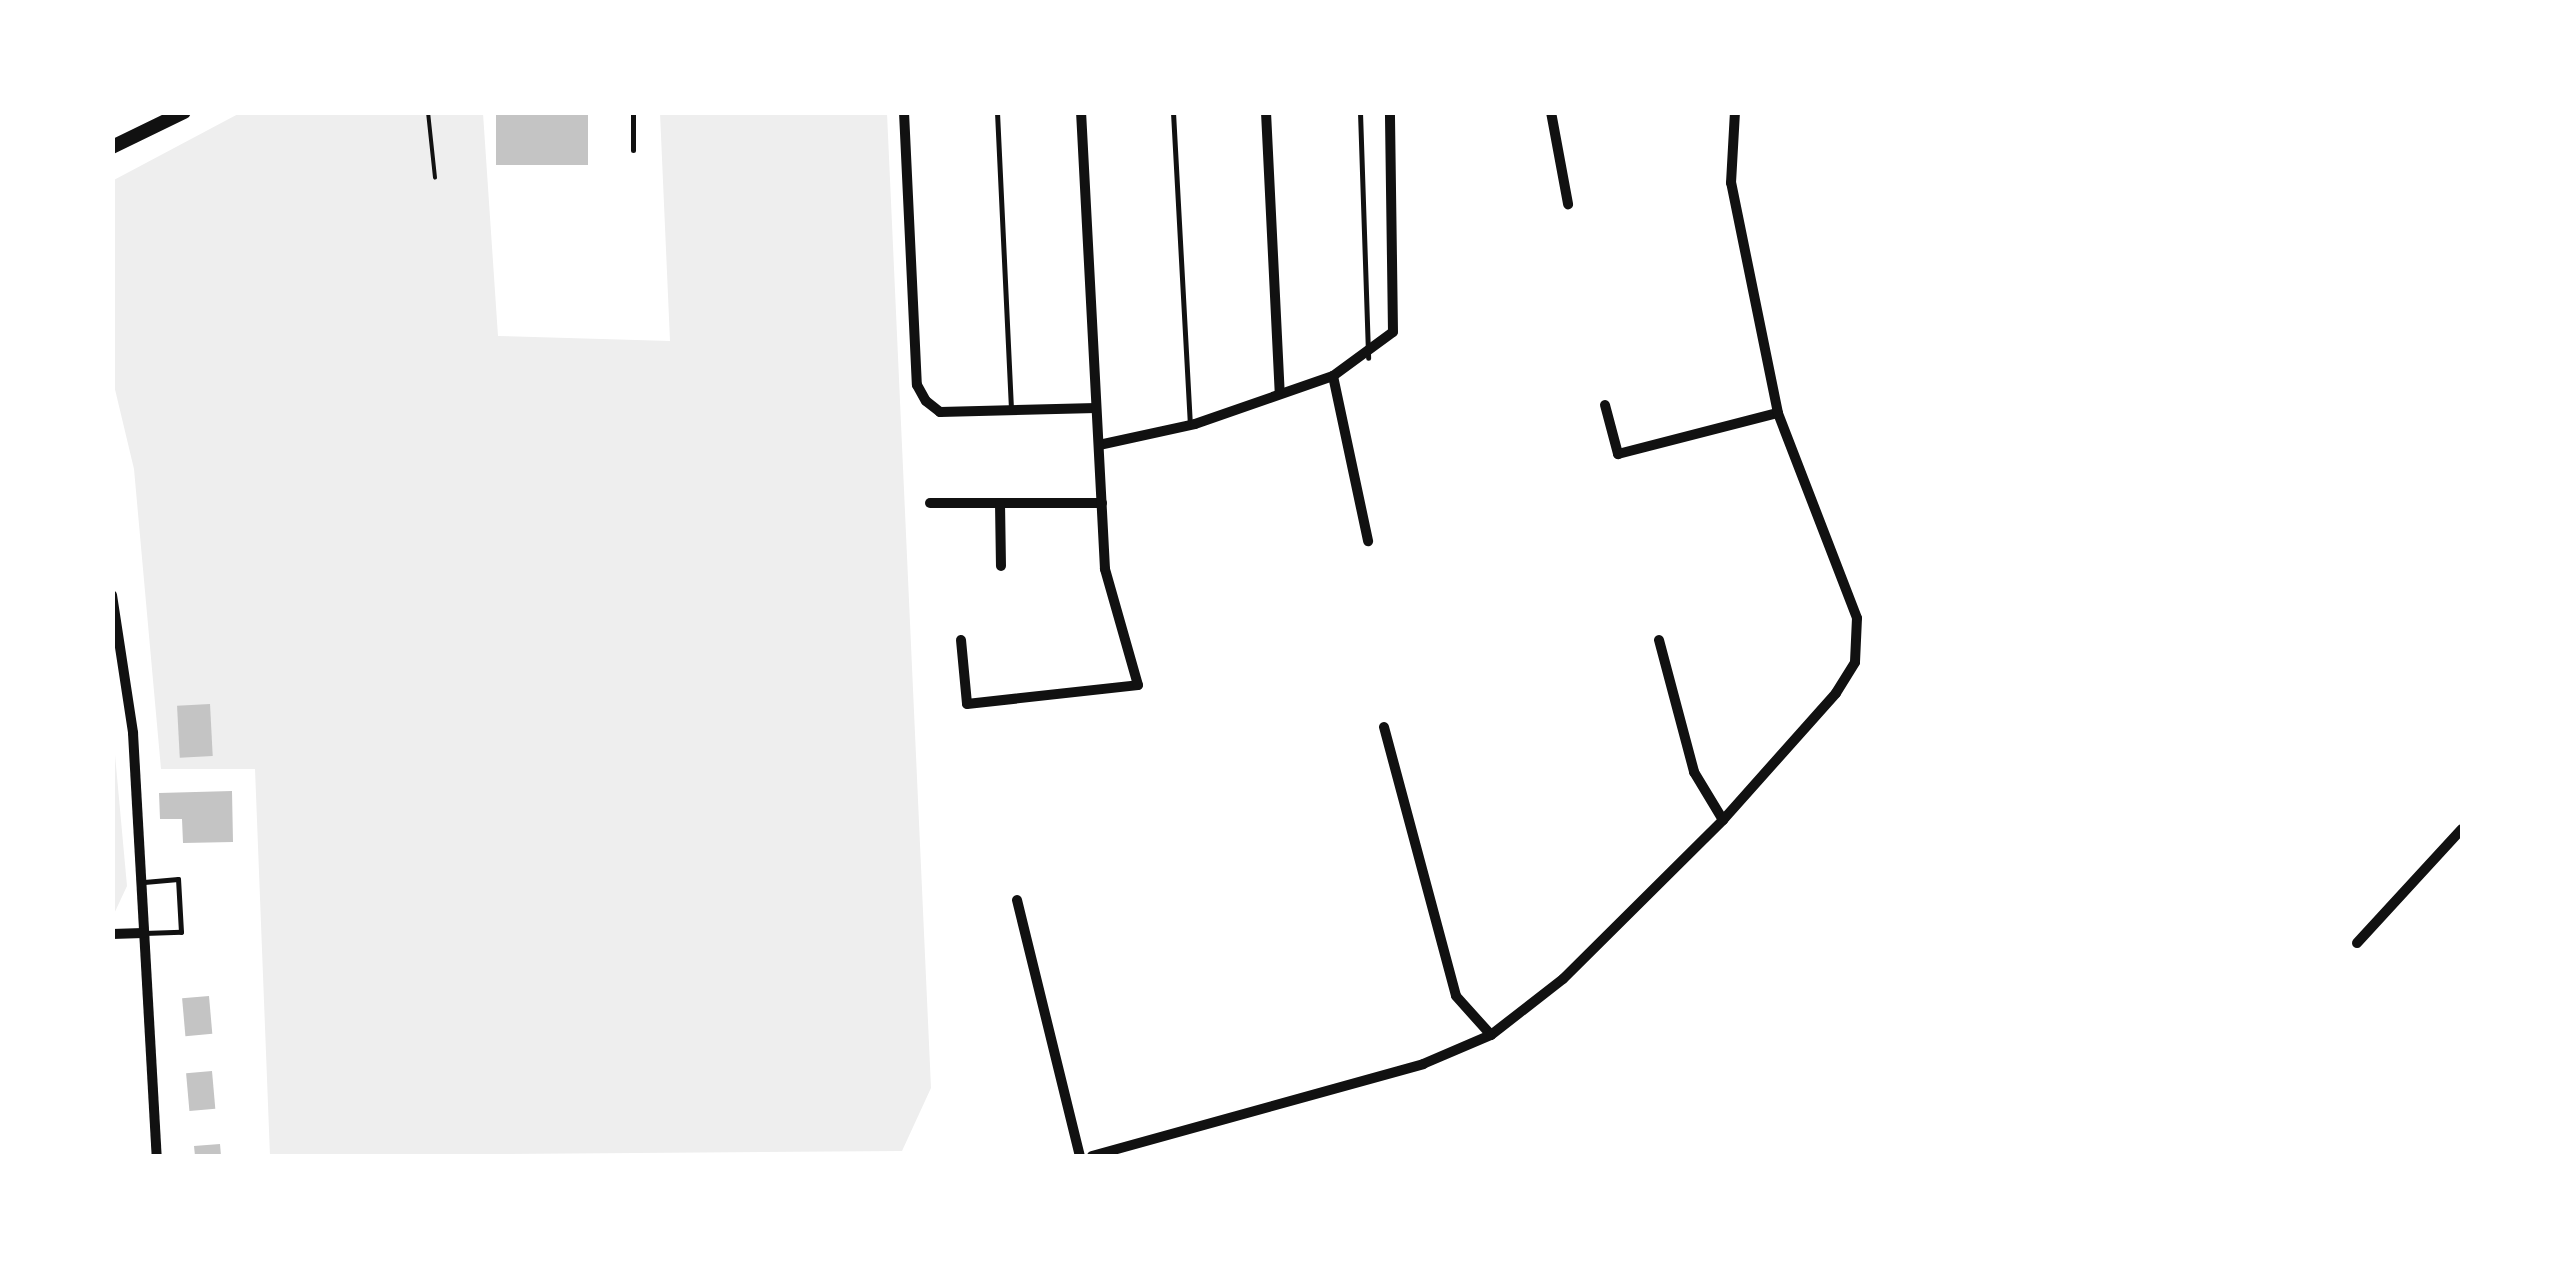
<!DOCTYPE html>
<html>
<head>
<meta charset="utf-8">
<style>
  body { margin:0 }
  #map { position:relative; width:2575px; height:1269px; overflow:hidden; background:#fff; font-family:Roboto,sans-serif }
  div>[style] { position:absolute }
  .green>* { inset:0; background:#eee }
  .building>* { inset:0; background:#c4c4c4; transform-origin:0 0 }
  .path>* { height:4px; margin:-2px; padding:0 2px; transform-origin:2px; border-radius:2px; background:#111 }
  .service>* { height:5px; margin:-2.5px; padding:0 2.5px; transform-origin:2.5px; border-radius:2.5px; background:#111 }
  .minor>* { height:10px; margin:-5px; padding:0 5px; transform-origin:5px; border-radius:5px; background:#111 }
  .tertiary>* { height:14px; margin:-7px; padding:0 7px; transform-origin:7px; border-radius:7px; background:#111 }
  span { translate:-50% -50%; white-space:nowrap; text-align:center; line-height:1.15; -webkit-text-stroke:10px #fff; paint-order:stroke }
  .frame { position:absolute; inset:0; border:115px solid #fff; pointer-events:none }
</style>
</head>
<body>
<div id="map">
  <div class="green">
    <i style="clip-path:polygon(240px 113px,483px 113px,498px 336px,670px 341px,660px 113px,887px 113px,931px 1088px,902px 1151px,270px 1156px,255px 769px,161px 769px,134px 469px,113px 381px,112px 181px)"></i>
    <i style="clip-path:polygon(113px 733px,127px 886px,113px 916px,112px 916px)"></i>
  </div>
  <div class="building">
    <i style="left:496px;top:112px;width:92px;height:53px"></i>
    <i style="left:210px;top:704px;width:52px;height:33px;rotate:87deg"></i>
    <i style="clip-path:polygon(232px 791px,233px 842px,183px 843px,182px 819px,160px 819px,159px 793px)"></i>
    <i style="left:209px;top:996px;width:38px;height:27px;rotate:85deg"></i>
    <i style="left:212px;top:1071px;width:38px;height:26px;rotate:85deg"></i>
    <i style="clip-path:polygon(220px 1144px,221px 1156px,195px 1156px,194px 1146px)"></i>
  </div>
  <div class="path">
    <i style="left:428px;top:112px;width:66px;rotate:83.9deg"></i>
  </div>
  <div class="service">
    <i style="left:633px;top:112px;width:38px;rotate:90deg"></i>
    <i style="left:997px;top:112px;width:297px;rotate:87.3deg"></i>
    <i style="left:1173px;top:112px;width:312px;rotate:86.9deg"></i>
    <i style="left:1360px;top:112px;width:246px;rotate:88.1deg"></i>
    <i style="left:144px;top:933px;width:37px;rotate:-2deg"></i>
    <i style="left:181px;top:932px;width:53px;rotate:-93.2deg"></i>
    <i style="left:178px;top:879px;width:34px;rotate:175deg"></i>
  </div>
  <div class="minor">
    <i style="left:904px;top:112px;width:273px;rotate:87.3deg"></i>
    <i style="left:917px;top:385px;width:18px;rotate:61deg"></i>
    <i style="left:926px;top:401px;width:18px;rotate:38deg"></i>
    <i style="left:940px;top:412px;width:156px;rotate:-1.5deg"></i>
    <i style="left:1266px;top:112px;width:282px;rotate:87.2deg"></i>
    <i style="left:1551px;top:112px;width:94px;rotate:79.5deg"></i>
    <i style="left:1333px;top:376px;width:169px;rotate:78deg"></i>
    <i style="left:1605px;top:405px;width:51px;rotate:75.1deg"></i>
    <i style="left:1618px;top:454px;width:165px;rotate:-14.4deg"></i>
    <i style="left:1099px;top:445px;width:98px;rotate:-12.3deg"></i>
    <i style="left:1195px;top:424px;width:146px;rotate:-19.2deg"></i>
    <i style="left:1333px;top:376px;width:74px;rotate:-36.3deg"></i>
    <i style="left:1393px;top:332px;width:220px;rotate:-90.8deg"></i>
    <i style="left:930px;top:503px;width:172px"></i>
    <i style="left:1000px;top:503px;width:63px;rotate:89.1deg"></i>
    <i style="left:112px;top:595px;width:140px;rotate:81.3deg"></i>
    <i style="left:133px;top:733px;width:424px;rotate:86.8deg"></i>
    <i style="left:961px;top:640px;width:64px;rotate:84.6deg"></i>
    <i style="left:967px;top:704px;width:172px;rotate:-6.3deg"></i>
    <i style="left:1138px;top:685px;width:121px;rotate:-105.9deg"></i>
    <i style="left:1105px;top:569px;width:458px;rotate:-93deg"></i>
    <i style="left:1659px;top:640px;width:137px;rotate:75.1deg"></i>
    <i style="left:1694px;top:772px;width:56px;rotate:58.9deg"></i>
    <i style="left:1384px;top:727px;width:278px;rotate:75deg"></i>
    <i style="left:1456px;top:996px;width:52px;rotate:48.1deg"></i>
    <i style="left:1017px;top:900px;width:264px;rotate:76.2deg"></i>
    <i style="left:112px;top:934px;width:31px;rotate:-2deg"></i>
    <i style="left:2357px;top:943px;width:155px;rotate:-47.4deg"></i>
    <i style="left:1092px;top:1156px;width:344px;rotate:-15.5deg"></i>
    <i style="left:1423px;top:1064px;width:74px;rotate:-23.1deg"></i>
    <i style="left:1491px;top:1035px;width:91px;rotate:-37.9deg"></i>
    <i style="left:1563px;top:979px;width:226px;rotate:-44.8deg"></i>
    <i style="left:1723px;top:820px;width:170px;rotate:-48.3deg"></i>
    <i style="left:1836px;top:693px;width:36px;rotate:-58deg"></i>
    <i style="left:1855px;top:662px;width:44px;rotate:-87.4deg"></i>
    <i style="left:1857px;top:618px;width:220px;rotate:-111.1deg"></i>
    <i style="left:1778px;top:413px;width:235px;rotate:-101.5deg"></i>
    <i style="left:1731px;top:183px;width:71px;rotate:-86.8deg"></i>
  </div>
  <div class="tertiary">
    <i style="left:112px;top:147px;width:80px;rotate:-25.9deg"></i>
  </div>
  <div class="frame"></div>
</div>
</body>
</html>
